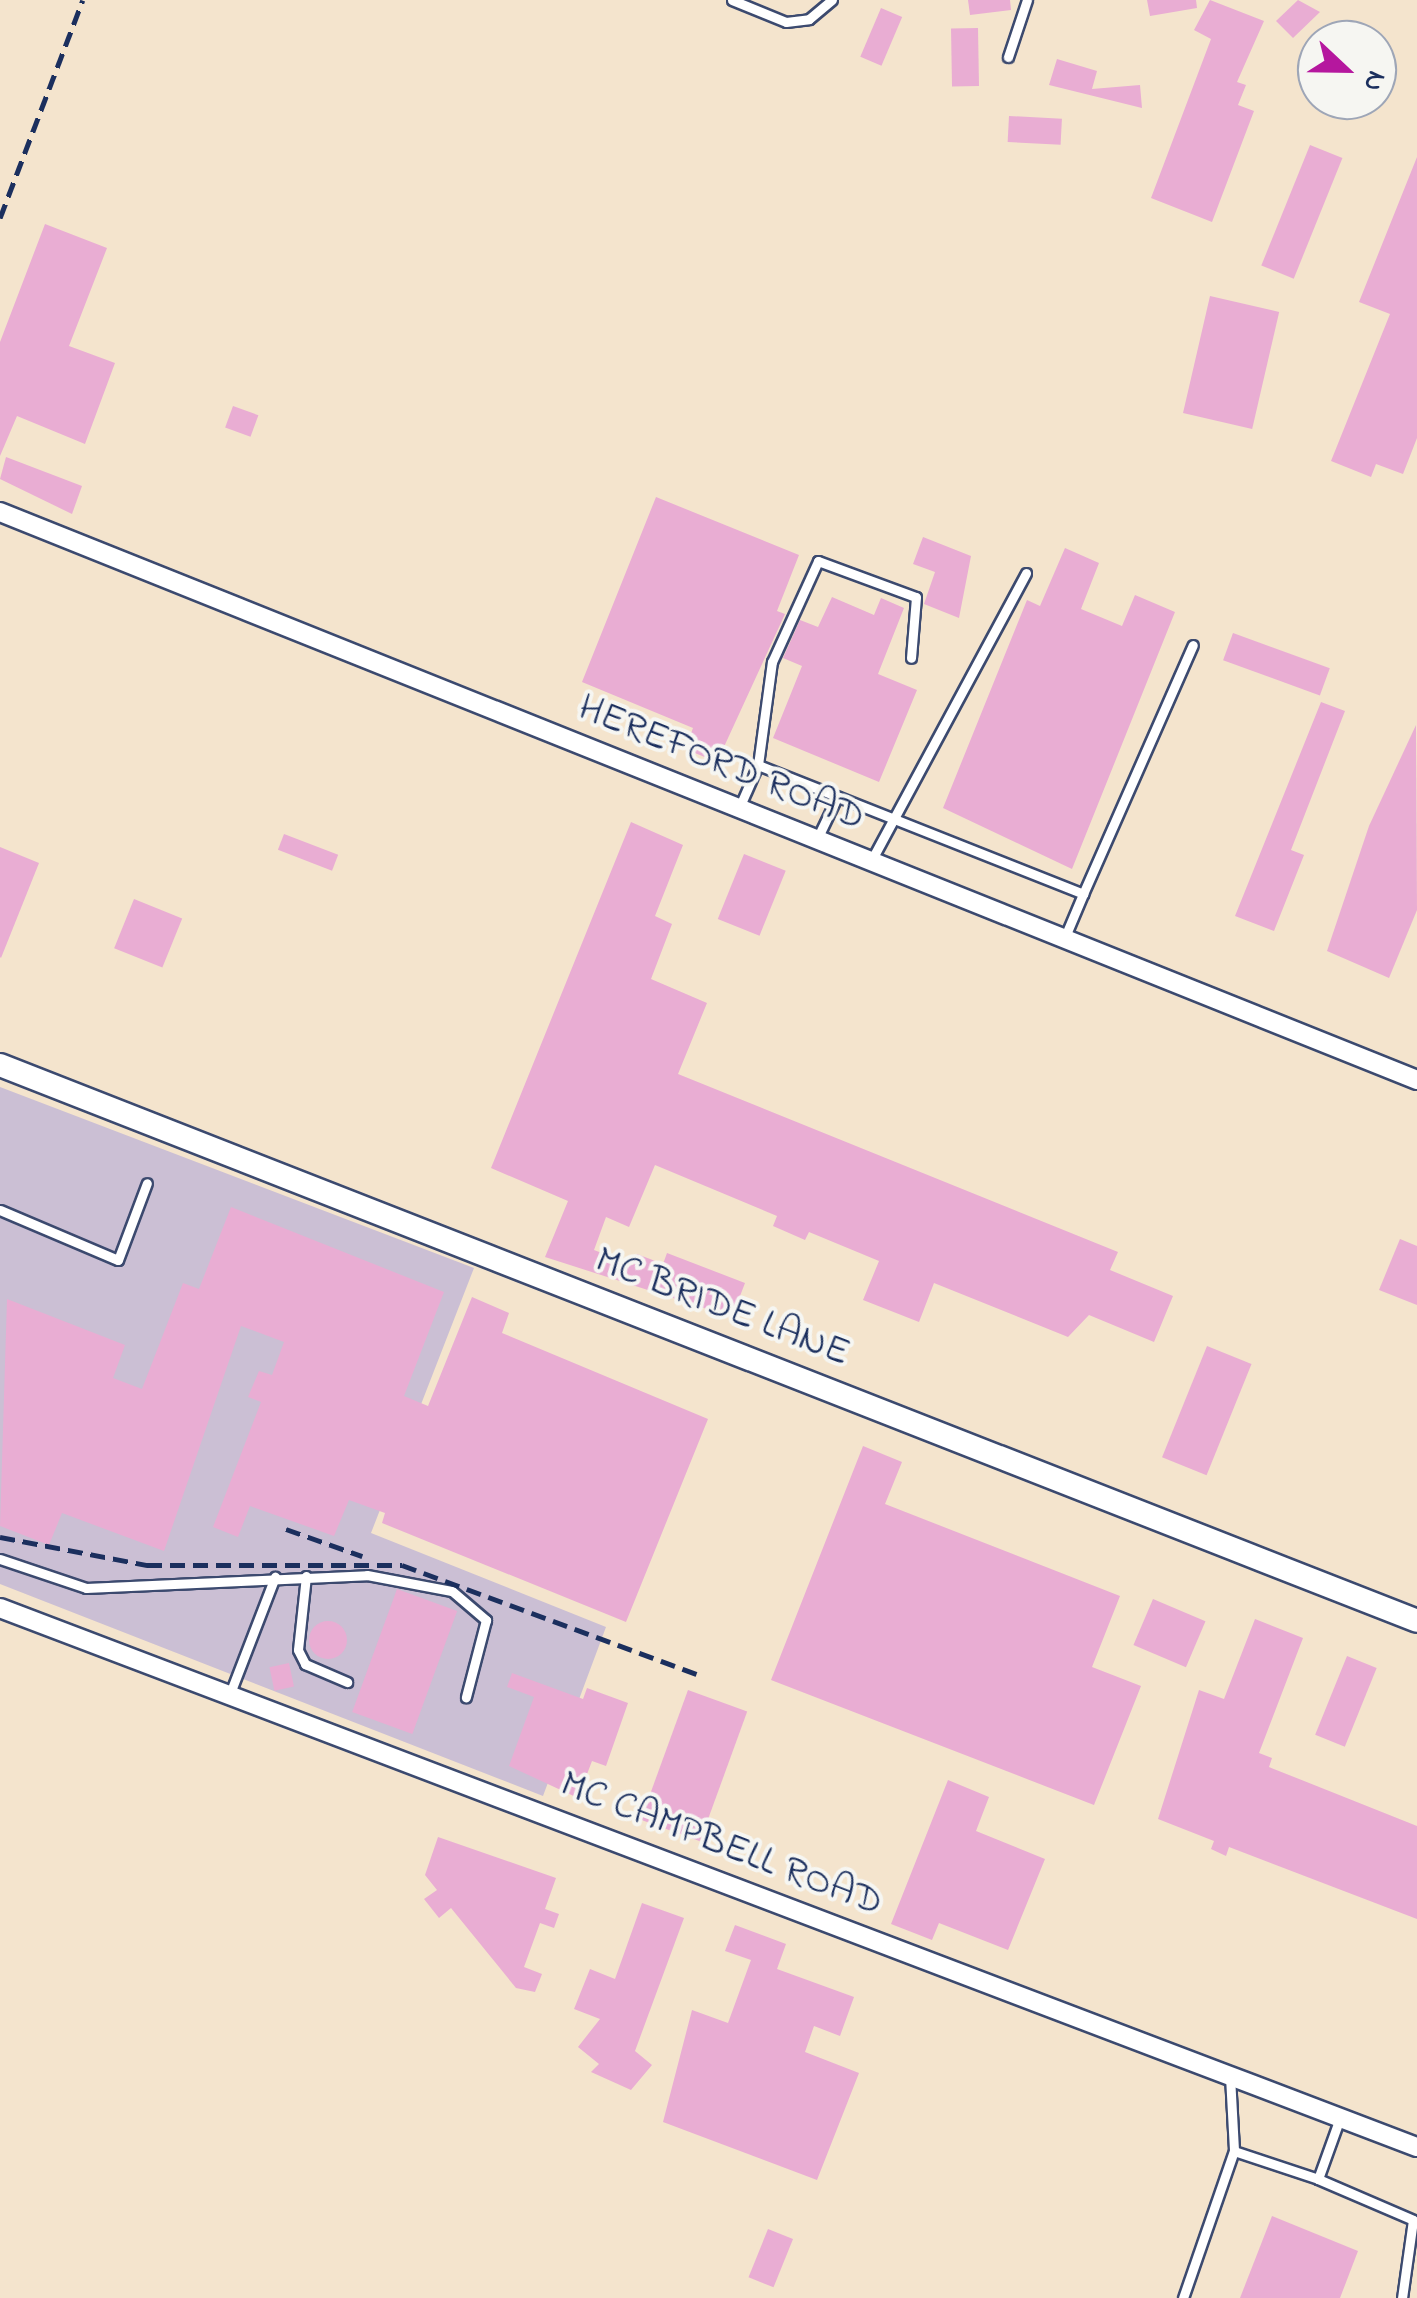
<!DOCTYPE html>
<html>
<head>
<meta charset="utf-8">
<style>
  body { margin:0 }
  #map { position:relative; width:1417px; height:2298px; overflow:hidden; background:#f4e4cd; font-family:"Indie Flower",sans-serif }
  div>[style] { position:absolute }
  .industrial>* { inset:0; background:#cbbfd4 }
  .building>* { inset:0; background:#e9add3; transform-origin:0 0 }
  .round { border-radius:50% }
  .roads { filter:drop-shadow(2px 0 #3c4a6f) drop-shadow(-2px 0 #3c4a6f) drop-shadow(0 2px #3c4a6f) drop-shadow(0 -2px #3c4a6f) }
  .service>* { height:9px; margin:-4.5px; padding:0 4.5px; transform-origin:4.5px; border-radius:4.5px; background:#fff }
  .minor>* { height:18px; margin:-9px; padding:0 9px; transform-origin:9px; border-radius:9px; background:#fff }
  .tertiary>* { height:22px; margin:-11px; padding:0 11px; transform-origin:11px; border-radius:11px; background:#fff }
  .rail>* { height:5px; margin-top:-2.5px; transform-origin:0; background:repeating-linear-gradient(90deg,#1b2f5e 0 15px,transparent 0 23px) }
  span { translate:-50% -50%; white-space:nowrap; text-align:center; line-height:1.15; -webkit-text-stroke:8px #f6f6f2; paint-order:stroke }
  .street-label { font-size:40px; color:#1b2f5e }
  .north { position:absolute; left:1297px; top:20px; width:100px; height:100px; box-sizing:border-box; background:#f6f6f2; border:2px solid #9ea6b7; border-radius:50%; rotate:112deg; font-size:28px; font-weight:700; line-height:40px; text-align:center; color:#1b2f5e }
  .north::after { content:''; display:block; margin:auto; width:35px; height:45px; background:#b5179e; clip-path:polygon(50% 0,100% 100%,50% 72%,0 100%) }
</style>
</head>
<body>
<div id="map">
  <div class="industrial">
    <i style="clip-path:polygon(0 1087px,474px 1268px,371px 1533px,606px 1627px,543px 1796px,0 1584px)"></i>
  </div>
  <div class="building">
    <i style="clip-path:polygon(968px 0,1010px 0,1011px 10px,970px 15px)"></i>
    <i style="clip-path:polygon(1147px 0,1196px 0,1197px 8px,1150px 16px)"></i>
    <i style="clip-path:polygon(1210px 0,1264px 21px,1237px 82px,1246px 85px,1238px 105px,1254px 111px,1212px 222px,1151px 198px,1211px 39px,1194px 30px)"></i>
    <i style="clip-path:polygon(1298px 0,1320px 12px,1293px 38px,1276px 21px)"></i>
    <i style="left:881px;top:8px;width:23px;height:53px;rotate:23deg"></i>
    <i style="left:978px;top:28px;width:58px;height:27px;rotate:89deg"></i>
    <i style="clip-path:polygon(1057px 59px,1097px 71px,1092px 89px,1140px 85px,1142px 108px,1049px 85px)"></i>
    <i style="left:1009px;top:116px;width:53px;height:26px;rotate:3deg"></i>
    <i style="left:1310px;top:145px;width:35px;height:130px;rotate:22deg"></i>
    <i style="clip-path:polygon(1417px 157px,1417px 438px,1403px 474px,1376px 464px,1371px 477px,1331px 461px,1390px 314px,1359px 302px)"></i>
    <i style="clip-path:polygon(45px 224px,107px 248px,69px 346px,115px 363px,85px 444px,17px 416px,0 456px,0 342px)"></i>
    <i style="left:1210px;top:296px;width:71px;height:120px;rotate:13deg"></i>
    <i style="left:233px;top:406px;width:27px;height:23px;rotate:20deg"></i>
    <i style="clip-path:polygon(6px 457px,82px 486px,72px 514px,0 479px)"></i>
    <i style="clip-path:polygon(656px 497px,799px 555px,777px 611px,785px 614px,717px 762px,685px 749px,693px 728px,582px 682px)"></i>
    <i style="clip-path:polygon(923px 537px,971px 556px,959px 618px,924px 604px,935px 572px,913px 564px)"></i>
    <i style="clip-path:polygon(1065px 548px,1099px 563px,1081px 609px,1122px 626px,1135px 595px,1175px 612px,1072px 869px,943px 808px,1027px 600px,1040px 606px)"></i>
    <i style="clip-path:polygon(832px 597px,874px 615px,881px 598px,904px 608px,878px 674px,917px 690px,879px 782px,773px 738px,802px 666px,783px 658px,800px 620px,818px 627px)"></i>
    <i style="left:1233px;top:633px;width:103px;height:29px;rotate:20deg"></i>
    <i style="clip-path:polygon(1321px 702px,1345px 711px,1291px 850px,1304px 855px,1274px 931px,1235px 916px)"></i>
    <i style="clip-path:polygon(1416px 725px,1417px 910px,1389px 978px,1327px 951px,1369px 826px)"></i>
    <i style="clip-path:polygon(631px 822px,683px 845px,655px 916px,672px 924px,651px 979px,707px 1003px,678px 1074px,1118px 1252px,1110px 1270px,1173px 1296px,1154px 1342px,1089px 1315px,1068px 1337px,934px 1283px,919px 1322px,863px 1300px,879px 1261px,809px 1232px,805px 1240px,773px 1226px,777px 1216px,655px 1165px,629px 1227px,606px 1217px,594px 1250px,633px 1265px,637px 1254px,663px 1264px,667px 1253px,745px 1283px,732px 1317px,545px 1257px,568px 1201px,491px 1168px)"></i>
    <i style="left:284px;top:834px;width:58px;height:17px;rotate:21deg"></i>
    <i style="clip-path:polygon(0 847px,39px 863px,1px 958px,0 957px)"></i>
    <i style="left:744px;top:854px;width:45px;height:70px;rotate:22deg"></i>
    <i style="left:134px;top:899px;width:52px;height:53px;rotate:22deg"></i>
    <i style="clip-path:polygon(231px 1207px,444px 1292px,404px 1396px,428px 1406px,472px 1297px,509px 1313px,502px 1333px,708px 1419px,626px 1622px,382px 1523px,385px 1513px,349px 1500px,334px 1536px,250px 1506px,238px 1537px,213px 1527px,261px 1402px,248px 1397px,259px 1371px,272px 1375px,284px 1342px,241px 1326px,164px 1551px,62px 1513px,49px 1545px,0 1526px,7px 1299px,125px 1345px,113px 1378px,142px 1389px,183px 1283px,199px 1289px)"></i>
    <i style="clip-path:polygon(1400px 1239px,1417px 1246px,1417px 1305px,1379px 1290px)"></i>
    <i style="left:1207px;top:1346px;width:48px;height:120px;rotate:22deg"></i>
    <i style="clip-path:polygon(863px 1446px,902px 1462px,885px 1504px,1120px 1596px,1092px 1667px,1141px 1686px,1094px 1805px,771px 1680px)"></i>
    <i style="left:397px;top:1589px;width:64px;height:131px;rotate:20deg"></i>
    <i style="left:1153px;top:1599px;width:57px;height:50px;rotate:23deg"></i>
    <i style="clip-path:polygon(1255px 1619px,1303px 1638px,1259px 1753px,1272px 1758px,1269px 1767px,1417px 1826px,1417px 1919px,1229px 1847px,1226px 1856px,1211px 1849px,1214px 1841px,1158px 1819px,1199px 1690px,1224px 1699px)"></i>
    <i class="round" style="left:309px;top:1621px;width:38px;height:38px"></i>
    <i style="left:1347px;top:1656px;width:32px;height:85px;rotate:22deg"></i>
    <i style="left:289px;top:1663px;width:24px;height:20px;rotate:78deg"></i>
    <i style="clip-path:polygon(512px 1673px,583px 1699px,587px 1688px,628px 1703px,606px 1766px,592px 1761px,578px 1798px,509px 1766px,534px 1697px,507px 1687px)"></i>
    <i style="left:688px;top:1690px;width:63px;height:138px;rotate:20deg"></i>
    <i style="clip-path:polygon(948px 1780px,989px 1797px,976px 1831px,1045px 1859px,1008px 1950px,939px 1923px,932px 1940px,891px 1924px)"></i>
    <i style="clip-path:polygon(438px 1837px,556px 1878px,545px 1909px,559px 1914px,554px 1928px,540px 1923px,524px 1967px,542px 1974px,535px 1992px,516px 1988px,451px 1908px,439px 1918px,424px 1899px,437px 1890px,425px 1875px)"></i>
    <i style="clip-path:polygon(642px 1903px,684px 1918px,635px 2051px,652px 2065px,631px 2090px,591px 2072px,599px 2064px,578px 2047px,600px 2019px,574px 2009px,590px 1969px,615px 1979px)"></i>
    <i style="clip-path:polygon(735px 1925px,786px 1944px,777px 1969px,854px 1997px,840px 2036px,814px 2026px,805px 2052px,859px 2073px,817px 2180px,663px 2122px,692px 2010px,728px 2023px,751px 1960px,725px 1951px)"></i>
    <i style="clip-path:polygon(1272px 2216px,1358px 2251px,1340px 2298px,1240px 2298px)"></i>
    <i style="left:768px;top:2229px;width:27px;height:52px;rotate:22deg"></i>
  </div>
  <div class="roads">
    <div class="service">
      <i style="left:732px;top:0;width:58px;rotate:22.2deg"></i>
      <i style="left:786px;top:22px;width:23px;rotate:-7deg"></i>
      <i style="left:809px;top:19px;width:30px;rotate:-40deg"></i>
      <i style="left:1008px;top:57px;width:60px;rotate:-71.6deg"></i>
      <i style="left:758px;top:765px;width:104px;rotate:-82.3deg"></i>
      <i style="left:772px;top:662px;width:111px;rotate:-65.5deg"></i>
      <i style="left:818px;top:561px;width:104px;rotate:20.2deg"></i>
      <i style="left:916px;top:597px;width:61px;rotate:94.7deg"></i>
      <i style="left:739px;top:808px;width:47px;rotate:-66.2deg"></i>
      <i style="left:758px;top:765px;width:350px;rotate:21.6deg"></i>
      <i style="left:1083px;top:894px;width:49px;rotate:112.9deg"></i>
      <i style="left:817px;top:839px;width:47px;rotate:-64.5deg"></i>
      <i style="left:871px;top:861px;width:327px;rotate:-61.7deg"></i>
      <i style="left:1083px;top:894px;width:272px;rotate:-66.2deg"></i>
      <i style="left:0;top:1210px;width:128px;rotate:23deg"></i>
      <i style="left:118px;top:1260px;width:82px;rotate:-69.4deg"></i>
      <i style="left:0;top:1559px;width:91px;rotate:18.6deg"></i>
      <i style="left:86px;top:1588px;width:281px;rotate:-2.6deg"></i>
      <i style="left:367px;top:1575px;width:86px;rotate:10.7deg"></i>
      <i style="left:452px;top:1591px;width:45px;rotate:40.5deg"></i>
      <i style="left:486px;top:1620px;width:80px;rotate:104.6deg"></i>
      <i style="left:306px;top:1576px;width:74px;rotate:96.2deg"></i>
      <i style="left:298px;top:1650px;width:16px;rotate:63deg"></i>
      <i style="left:305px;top:1664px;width:46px;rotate:23.2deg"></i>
      <i style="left:229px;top:1696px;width:128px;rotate:-68.9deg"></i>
      <i style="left:1230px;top:2076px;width:75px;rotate:86.9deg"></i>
      <i style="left:1234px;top:2151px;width:89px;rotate:18.4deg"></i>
      <i style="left:1318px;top:2179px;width:65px;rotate:-70.2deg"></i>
      <i style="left:1318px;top:2179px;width:103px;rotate:23.3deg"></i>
      <i style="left:1413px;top:2220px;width:79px;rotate:98deg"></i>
      <i style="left:1183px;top:2298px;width:156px;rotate:-70.9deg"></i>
    </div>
    <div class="minor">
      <i style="left:0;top:512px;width:1527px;rotate:21.84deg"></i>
      <i style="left:0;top:1608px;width:1516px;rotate:20.83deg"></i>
    </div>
    <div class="tertiary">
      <i style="left:0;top:1065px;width:1522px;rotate:21.42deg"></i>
    </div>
  </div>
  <div class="rail">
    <i style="left:0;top:218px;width:233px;rotate:-69.2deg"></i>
    <i style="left:286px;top:1529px;width:81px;rotate:19.6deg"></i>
    <i style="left:0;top:1537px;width:150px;rotate:10.8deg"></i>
    <i style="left:147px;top:1565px;width:255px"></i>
    <i style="left:402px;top:1565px;width:318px;rotate:20.3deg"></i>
  </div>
  <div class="street-label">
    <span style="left:721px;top:764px;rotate:22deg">HEREFORD ROAD</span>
    <span style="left:722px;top:1308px;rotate:21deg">MC BRIDE LANE</span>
    <span style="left:721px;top:1845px;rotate:21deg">MC CAMPBELL ROAD</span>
  </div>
  <div class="north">N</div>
</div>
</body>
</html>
